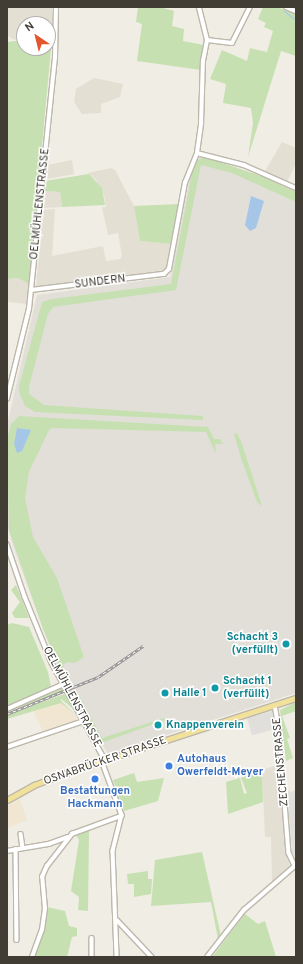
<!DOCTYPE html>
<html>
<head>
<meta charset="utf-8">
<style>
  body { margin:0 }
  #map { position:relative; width:303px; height:964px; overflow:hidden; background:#f0ede4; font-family:Overpass,sans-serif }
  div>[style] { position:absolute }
  .residential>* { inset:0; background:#e3dfd3 }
  .commercial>* { inset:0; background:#f0e6d1 }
  .industrial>* { inset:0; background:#e2dfd9 }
  .green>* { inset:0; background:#c6e0b1 }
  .parking>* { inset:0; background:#e1dfdc; transform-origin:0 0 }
  .water>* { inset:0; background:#a6c6e7 }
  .stream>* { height:1px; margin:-0.5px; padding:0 0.5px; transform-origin:0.5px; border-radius:0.5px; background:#a6c6e7 }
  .roads { filter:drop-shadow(1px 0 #bdb8ab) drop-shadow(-1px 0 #bdb8ab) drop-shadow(0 1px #bdb8ab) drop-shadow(0 -1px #bdb8ab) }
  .minor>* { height:3.5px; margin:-1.75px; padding:0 1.75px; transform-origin:1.75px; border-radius:1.75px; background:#fff }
  .major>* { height:4.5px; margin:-2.25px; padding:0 2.25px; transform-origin:2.25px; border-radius:2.25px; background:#f2e19b }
  .rail>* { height:2.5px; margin-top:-1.25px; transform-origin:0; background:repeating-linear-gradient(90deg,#fff 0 3px,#939393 0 6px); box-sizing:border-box; border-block:1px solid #939393 }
  .dots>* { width:11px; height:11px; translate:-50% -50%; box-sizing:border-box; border:2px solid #fff; border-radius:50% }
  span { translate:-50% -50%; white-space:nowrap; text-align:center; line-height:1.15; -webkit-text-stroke:3px #fff; paint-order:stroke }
  .street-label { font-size:11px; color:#413d35 }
  .culture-label { font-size:11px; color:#0d838f; font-weight:700 }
  .right { translate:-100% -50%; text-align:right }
  .left { translate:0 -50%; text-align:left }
  .shop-label { font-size:11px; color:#366cbe; font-weight:700 }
  .frame { position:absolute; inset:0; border:8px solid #413d35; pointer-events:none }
  .north { position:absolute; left:16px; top:16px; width:40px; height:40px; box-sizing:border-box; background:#fff; border:1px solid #b3b1ae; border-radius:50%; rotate:325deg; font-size:11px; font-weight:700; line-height:16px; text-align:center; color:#413d35 }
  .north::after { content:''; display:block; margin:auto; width:14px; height:18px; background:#e1562a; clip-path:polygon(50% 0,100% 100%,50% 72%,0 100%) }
</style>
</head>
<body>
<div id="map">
  <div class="residential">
    <i style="clip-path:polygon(7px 7px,52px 7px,52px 38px,48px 39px,48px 24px,24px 24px,24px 41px,12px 39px,7px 35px)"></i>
    <i style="clip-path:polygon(94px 78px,123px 84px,120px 97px,101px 104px,101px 113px,82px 114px,74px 102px,76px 89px)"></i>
    <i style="clip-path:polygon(282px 142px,296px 148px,296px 163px,287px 182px,265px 171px)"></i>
    <i style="clip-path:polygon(72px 160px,74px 174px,47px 179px,48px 165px)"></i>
    <i style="clip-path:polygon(111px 168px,115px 170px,134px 206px,140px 241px,172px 244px,167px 270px,36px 287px,43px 210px,55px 209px,52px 256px,103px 246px,106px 261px,120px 259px,122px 256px,118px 233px,108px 235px,102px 207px,106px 207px,104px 195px,96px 180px,88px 173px,83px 174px)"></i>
    <i style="clip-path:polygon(45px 191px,60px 192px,62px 207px,44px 208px)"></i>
    <i style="clip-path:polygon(18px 278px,29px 284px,27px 304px,7px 302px,7px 279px)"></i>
    <i style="clip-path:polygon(280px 764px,286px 854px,290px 867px,272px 882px,271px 837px,265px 837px,262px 770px)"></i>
  </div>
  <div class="commercial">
    <i style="clip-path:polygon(62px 703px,76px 715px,77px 720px,44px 733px,33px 711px)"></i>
    <i style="clip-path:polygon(20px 799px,27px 820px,7px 828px,7px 806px)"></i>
  </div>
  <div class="industrial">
    <i style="clip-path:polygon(201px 157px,231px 167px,296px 195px,296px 693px,108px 754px,57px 667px,12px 543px,7px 524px,7px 425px,37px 295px,170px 277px,192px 166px,196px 159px)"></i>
  </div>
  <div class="green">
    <i style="clip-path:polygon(138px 7px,160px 7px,174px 11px,172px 26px,184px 29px,183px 41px,204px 45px,201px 70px,137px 61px,142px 24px,136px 22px)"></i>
    <i style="clip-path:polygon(263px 7px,277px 7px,296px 14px,296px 56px,281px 51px,248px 157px,253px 123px,251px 108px,223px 103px,226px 84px,210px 79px,222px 50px,247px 61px,250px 48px,267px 52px,273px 31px,264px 27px,266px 23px,258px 19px)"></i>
    <i style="clip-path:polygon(48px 38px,52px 38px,29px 284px,18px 278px,7px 279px,7px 42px,24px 40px,24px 48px,48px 48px)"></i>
    <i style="clip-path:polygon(205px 157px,261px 176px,296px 192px,296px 202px,232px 173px,201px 165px,176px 290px,53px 307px,48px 314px,29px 387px,29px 394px,44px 405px,203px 416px,203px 420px,35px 412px,25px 406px,19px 392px,19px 386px,42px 302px,52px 299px,171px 284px,193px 168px,198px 160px)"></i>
    <i style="clip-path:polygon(89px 174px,102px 188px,105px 205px,62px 207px,60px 192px,45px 191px,45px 181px)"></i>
    <i style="clip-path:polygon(179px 204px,172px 244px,140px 241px,134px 206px)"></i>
    <i style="clip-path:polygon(19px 416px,208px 427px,214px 439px,220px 439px,223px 444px,215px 444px,216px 454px,206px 432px,52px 428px,49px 430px,29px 472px,25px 498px,33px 537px,57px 578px,84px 657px,75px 663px,67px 662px,63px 665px,72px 686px,69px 687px,43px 629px,9px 530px,7px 439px,11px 424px)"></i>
    <i style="clip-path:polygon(237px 433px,241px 441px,262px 506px,257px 502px,242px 461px,234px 434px)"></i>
    <i style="clip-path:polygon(16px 585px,29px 618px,15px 618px,12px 613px,20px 602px,11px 590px)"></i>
    <i style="clip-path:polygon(12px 623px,29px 627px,48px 672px,51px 687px,7px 706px,7px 625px)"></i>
    <i style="clip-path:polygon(60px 687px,65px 691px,7px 712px,7px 709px,57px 691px)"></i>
    <i style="clip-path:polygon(67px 693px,76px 711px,61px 699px,61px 701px,76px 715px,61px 703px,7px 719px,7px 715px)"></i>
    <i style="clip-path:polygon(72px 693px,79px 695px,102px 738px,164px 718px,165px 720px,101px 743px)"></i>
    <i style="clip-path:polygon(296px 702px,296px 711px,282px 716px,290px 738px,287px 739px,293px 758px,286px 761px,280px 710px)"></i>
    <i style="clip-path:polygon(262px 770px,263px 802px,228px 814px,226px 782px,240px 778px,244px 794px,247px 793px,241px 778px)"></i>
    <i style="clip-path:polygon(134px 773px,137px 782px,164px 778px,158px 801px,124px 811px,113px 780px)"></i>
    <i style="clip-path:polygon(89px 830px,88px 911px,78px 910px,79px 897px,71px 891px,79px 840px,75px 833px)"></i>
    <i style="clip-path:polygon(202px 852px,221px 936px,218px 939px,211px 902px,151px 906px,155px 860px)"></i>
    <i style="clip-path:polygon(148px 871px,148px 879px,152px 879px,151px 894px,134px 897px,134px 884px,128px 884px,127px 874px)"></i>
    <i style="clip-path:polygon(47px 907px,65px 911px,69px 926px,77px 928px,77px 936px,72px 937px,67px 957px,34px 957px,45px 927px)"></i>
    <i style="clip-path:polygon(245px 914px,258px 924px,265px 921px,276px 957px,212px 957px)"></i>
  </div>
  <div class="parking">
    <i style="left:272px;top:711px;width:18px;height:26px;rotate:74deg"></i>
    <i style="clip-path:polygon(296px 789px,296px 857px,292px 853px,287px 796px,288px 791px,292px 792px)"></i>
  </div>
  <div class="water">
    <i style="clip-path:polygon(251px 196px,264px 201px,256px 228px,250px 231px,245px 225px)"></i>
    <i style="clip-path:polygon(17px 428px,31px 430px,22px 451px,17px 453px,14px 444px)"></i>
  </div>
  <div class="stream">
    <i style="left:284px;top:11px;width:15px;rotate:37deg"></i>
  </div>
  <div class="roads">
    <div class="minor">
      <i style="left:286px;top:7px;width:11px;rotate:22deg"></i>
      <i style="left:207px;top:40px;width:25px;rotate:7deg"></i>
      <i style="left:232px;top:43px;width:40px;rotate:-63.4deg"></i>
      <i style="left:197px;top:153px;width:49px;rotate:14.3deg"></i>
      <i style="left:244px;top:165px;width:57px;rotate:23.9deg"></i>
      <i style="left:31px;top:290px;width:134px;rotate:-6.9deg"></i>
      <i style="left:164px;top:274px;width:7px;rotate:-45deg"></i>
      <i style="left:169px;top:269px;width:87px;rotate:-79.5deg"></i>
      <i style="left:185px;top:183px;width:32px;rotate:-68deg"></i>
      <i style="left:197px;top:153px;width:30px;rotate:-82deg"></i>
      <i style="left:201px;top:123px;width:62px;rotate:-88.2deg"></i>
      <i style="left:203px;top:61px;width:21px;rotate:-79deg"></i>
      <i style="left:207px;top:40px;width:34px;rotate:-104deg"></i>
      <i style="left:7px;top:399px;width:93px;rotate:-76.3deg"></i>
      <i style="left:29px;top:309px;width:252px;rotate:-84.1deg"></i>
      <i style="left:55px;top:58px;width:51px;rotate:-88.9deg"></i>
      <i style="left:7px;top:544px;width:56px;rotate:71.2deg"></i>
      <i style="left:25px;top:597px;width:71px;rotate:67.8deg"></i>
      <i style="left:52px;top:663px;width:111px;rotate:61.3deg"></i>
      <i style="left:275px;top:705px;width:22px;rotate:80deg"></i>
      <i style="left:279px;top:727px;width:126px;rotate:85.5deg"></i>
      <i style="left:289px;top:853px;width:14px;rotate:65deg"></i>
      <i style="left:7px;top:709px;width:62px;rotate:-23.7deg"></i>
      <i style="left:7px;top:747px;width:81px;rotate:-18.7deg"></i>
      <i style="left:102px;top:761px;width:58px;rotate:69.7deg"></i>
      <i style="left:122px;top:815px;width:37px;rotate:104deg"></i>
      <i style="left:113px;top:851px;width:106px;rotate:87.8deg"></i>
      <i style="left:21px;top:834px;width:14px;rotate:82deg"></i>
      <i style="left:16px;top:849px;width:91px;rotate:89.4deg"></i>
      <i style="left:7px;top:851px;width:43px;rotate:-9.5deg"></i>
      <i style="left:49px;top:844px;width:20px;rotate:-20deg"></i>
      <i style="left:117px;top:920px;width:51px;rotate:46.6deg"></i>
      <i style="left:92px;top:938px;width:19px;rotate:90deg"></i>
      <i style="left:32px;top:957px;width:29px;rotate:-70deg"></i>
      <i style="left:42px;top:930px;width:21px;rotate:-82deg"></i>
      <i style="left:45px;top:909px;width:32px;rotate:-95deg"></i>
      <i style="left:42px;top:877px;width:12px;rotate:-66deg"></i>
      <i style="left:47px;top:866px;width:41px;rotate:-52deg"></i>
      <i style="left:72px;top:834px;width:52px;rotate:-20.2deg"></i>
      <i style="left:207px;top:957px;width:60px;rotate:-51.8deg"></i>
      <i style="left:244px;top:910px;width:69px;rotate:-40.9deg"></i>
    </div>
    <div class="major">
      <i style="left:7px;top:800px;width:31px;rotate:-29deg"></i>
      <i style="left:34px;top:785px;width:46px;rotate:-20.4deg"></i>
      <i style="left:77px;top:769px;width:230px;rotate:-18deg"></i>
    </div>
  </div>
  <div class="rail">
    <i style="left:7px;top:714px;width:98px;rotate:-22.1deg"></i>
    <i style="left:98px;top:677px;width:55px;rotate:-34.6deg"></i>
  </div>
  <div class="dots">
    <i style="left:286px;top:644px;background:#0f9aa8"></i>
    <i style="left:215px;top:688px;background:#0f9aa8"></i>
    <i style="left:165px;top:693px;background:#0f9aa8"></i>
    <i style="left:158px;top:725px;background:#0f9aa8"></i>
    <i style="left:169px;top:766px;background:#3f7fe0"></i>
    <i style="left:95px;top:779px;background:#3f7fe0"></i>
  </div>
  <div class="street-label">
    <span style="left:40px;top:204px;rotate:-84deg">OELMÜHLENSTRASSE</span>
    <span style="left:100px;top:282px;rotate:-7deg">SUNDERN</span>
    <span style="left:72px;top:697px;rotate:62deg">OELMÜHLENSTRASSE</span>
    <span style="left:105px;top:761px;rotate:-19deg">OSNABRÜCKER STRASSE</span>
    <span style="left:281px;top:762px;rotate:-95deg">ZECHENSTRASSE</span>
  </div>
  <div class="culture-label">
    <span class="right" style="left:278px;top:644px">Schacht 3<br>(verfüllt)</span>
    <span class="left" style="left:223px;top:688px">Schacht 1<br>(verfüllt)</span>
    <span class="left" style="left:173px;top:693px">Halle 1</span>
    <span class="left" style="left:166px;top:725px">Knappenverein</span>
  </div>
  <div class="shop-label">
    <span class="left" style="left:177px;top:766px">Autohaus<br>Owerfeldt-Meyer</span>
    <span style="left:95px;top:798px">Bestattungen<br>Hackmann</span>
  </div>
  <div class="frame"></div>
  <div class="north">N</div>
</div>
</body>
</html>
